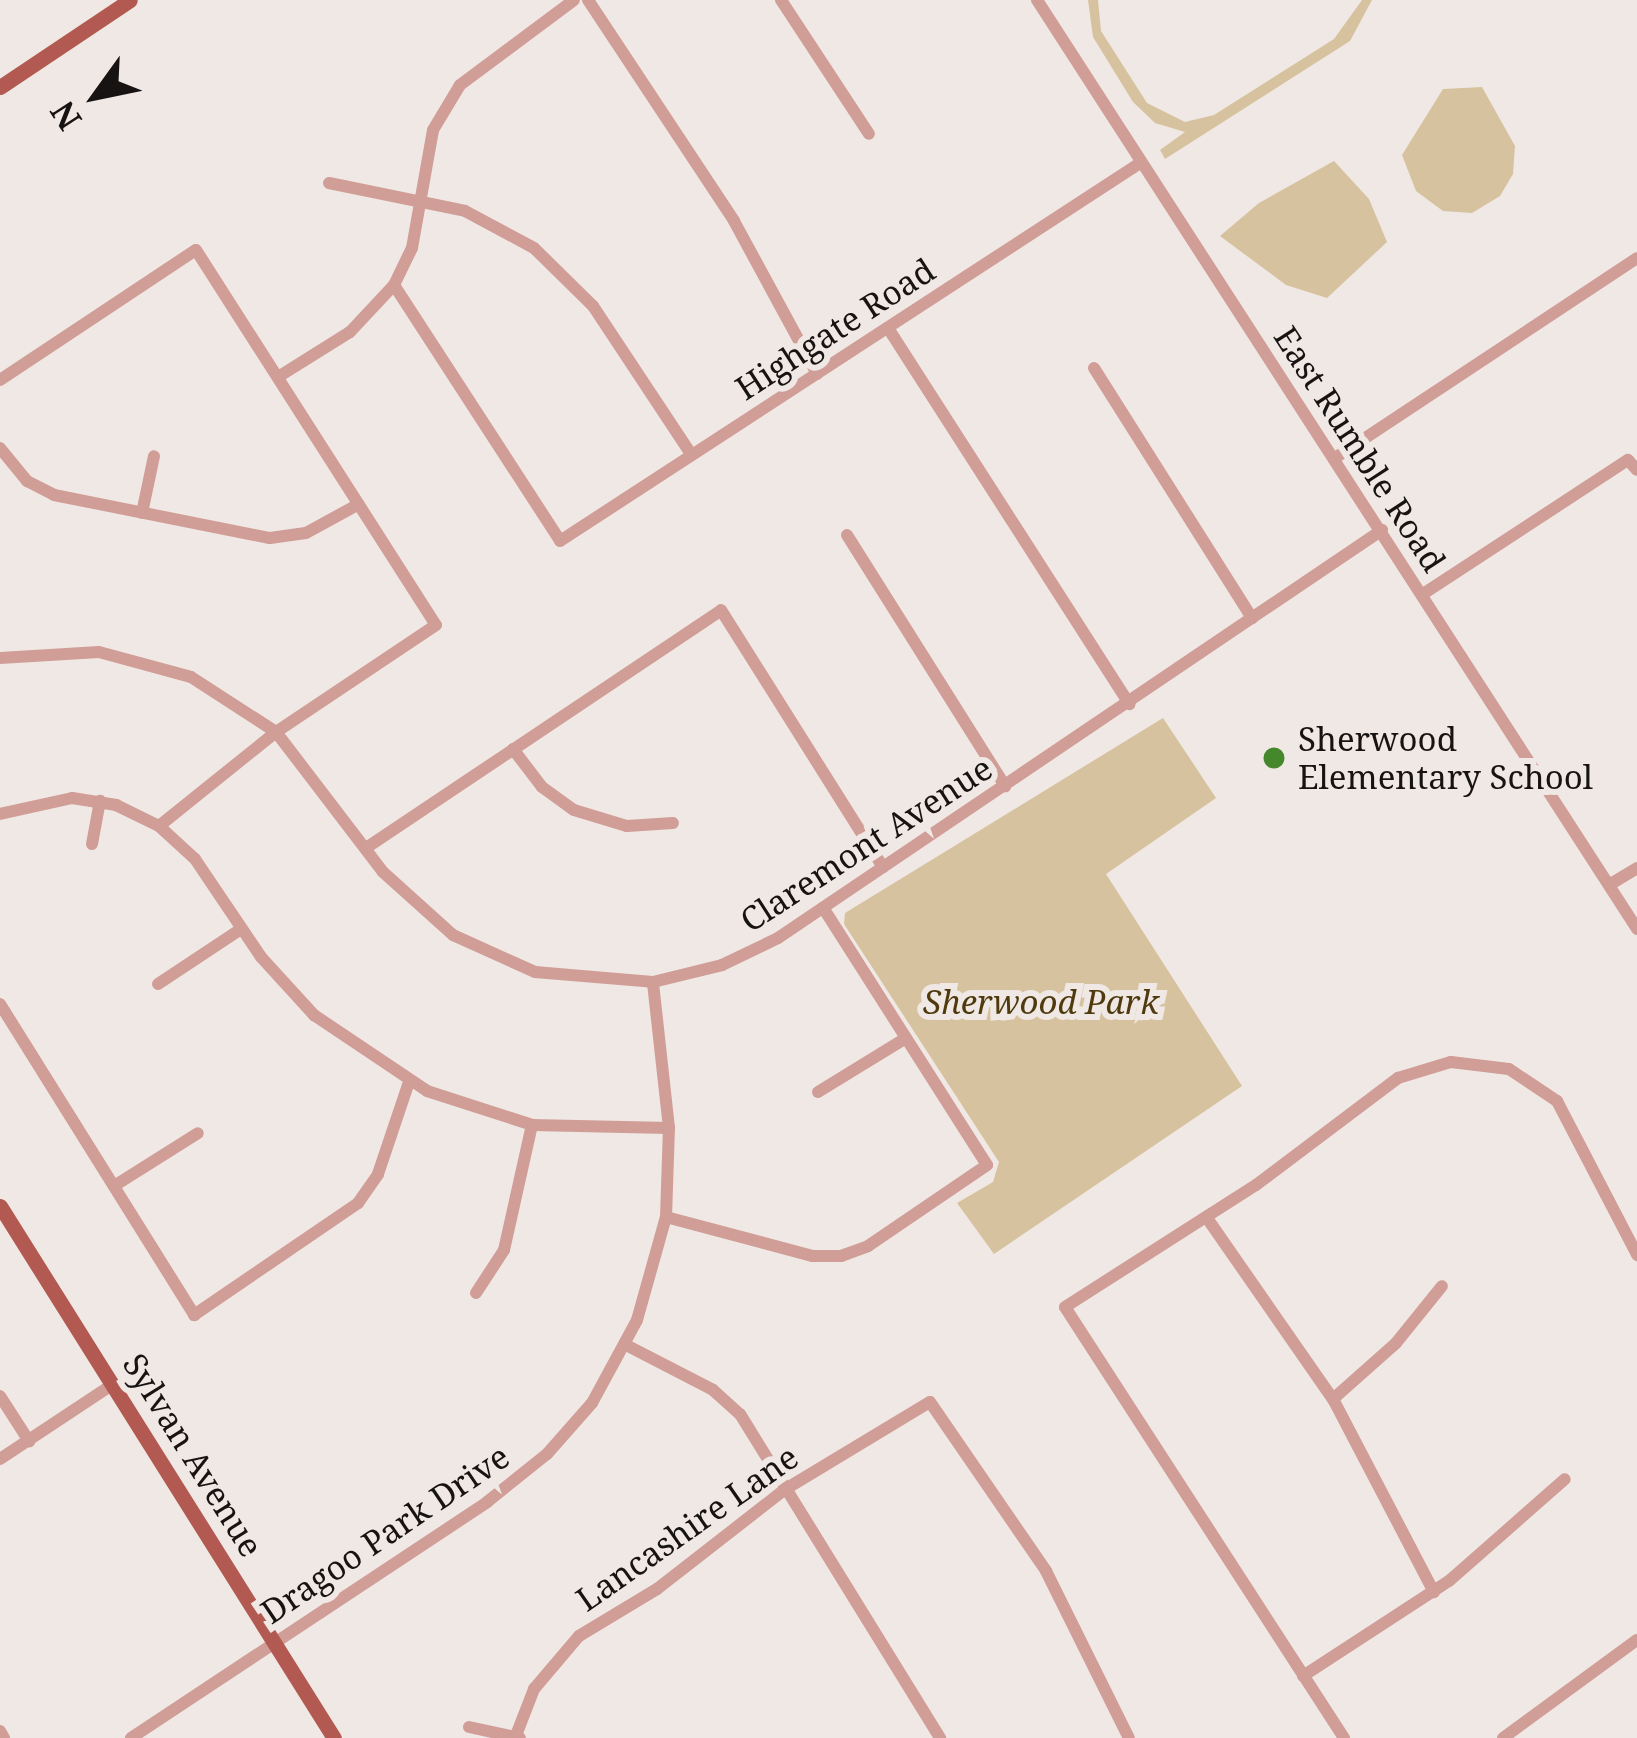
<!DOCTYPE html>
<html>
<head>
<meta charset="utf-8">
<style>
  body { margin:0 }
  #map { position:relative; width:1637px; height:1738px; overflow:hidden; background:#f0e8e4; font-family:"Noto Serif",serif }
  div>[style] { position:absolute }
  .green>* { inset:0; background:#d6c29e }
  .minor>* { height:12px; margin:-6px; padding:0 6px; transform-origin:6px; border-radius:6px; background:#d09d97 }
  .major>* { height:15px; margin:-7.5px; padding:0 7.5px; transform-origin:7.5px; border-radius:7.5px; background:#b25951 }
  .dots>* { width:33px; height:33px; translate:-50% -50%; box-sizing:border-box; border:6px solid #f0e8e4; border-radius:50% }
  span { translate:-50% -50%; white-space:nowrap; text-align:center; line-height:1.15; -webkit-text-stroke:12px #f0e8e4; paint-order:stroke }
  .street-label { font-size:33px; color:#161312 }
  .poi-label { font-size:33px; color:#161312 }
  .left { translate:0 -50%; text-align:left }
  .park-label { font-size:33px; color:#4f3a0e; font-style:italic }
  .north { position:absolute; left:36px; top:36px; width:120px; height:120px; -webkit-text-stroke:9px #f0e8e4; paint-order:stroke; rotate:237deg; font-size:33px; font-weight:700; line-height:48px; text-align:center; color:#161312 }
  .north::after { content:''; display:block; margin:auto; width:42px; height:54px; background:#161312; clip-path:polygon(50% 0,100% 100%,50% 72%,0 100%) }
</style>
</head>
<body>
<div id="map">
  <div class="green">
    <i style="clip-path:polygon(1088px 0,1098px 0,1101px 31px,1147px 103px,1185px 122px,1214px 115px,1334px 39px,1362px 0,1372px 0,1350px 41px,1165px 159px,1160px 150px,1185px 132px,1155px 123px,1133px 102px,1093px 37px)"></i>
    <i style="clip-path:polygon(1482px 87px,1515px 146px,1513px 174px,1500px 196px,1472px 213px,1443px 211px,1416px 191px,1402px 155px,1443px 89px)"></i>
    <i style="clip-path:polygon(1334px 161px,1369px 199px,1387px 242px,1327px 298px,1286px 285px,1220px 236px,1259px 203px)"></i>
    <i style="clip-path:polygon(1163px 718px,1216px 798px,1106px 874px,1242px 1086px,994px 1254px,957px 1203px,993px 1182px,999px 1162px,844px 924px,845px 913px)"></i>
  </div>
  <div class="minor">
    <i style="left:588px;top:0;width:265px;rotate:56.5deg"></i>
    <i style="left:734px;top:221px;width:174px;rotate:61.5deg"></i>
    <i style="left:781px;top:0;width:160px;rotate:56.7deg"></i>
    <i style="left:1037px;top:0;width:1106px;rotate:57.14deg"></i>
    <i style="left:329px;top:183px;width:139px;rotate:11.6deg"></i>
    <i style="left:465px;top:211px;width:78px;rotate:28.2deg"></i>
    <i style="left:534px;top:248px;width:83px;rotate:44.5deg"></i>
    <i style="left:593px;top:306px;width:178px;rotate:56.5deg"></i>
    <i style="left:394px;top:285px;width:305px;rotate:57deg"></i>
    <i style="left:560px;top:541px;width:692px;rotate:-33.09deg"></i>
    <i style="left:888px;top:328px;width:447px;rotate:57.3deg"></i>
    <i style="left:1094px;top:368px;width:296px;rotate:57.7deg"></i>
    <i style="left:278px;top:377px;width:85px;rotate:-32deg"></i>
    <i style="left:350px;top:332px;width:64px;rotate:-46.9deg"></i>
    <i style="left:394px;top:285px;width:41px;rotate:-64.1deg"></i>
    <i style="left:412px;top:248px;width:120px;rotate:-79.9deg"></i>
    <i style="left:433px;top:130px;width:52px;rotate:-59deg"></i>
    <i style="left:460px;top:85px;width:142px;rotate:-36.7deg"></i>
    <i style="left:0;top:380px;width:235px;rotate:-33.6deg"></i>
    <i style="left:196px;top:250px;width:445px;rotate:57.4deg"></i>
    <i style="left:436px;top:625px;width:192px;rotate:146.2deg"></i>
    <i style="left:276px;top:732px;width:150px;rotate:141.2deg"></i>
    <i style="left:0;top:448px;width:43px;rotate:50.7deg"></i>
    <i style="left:27px;top:481px;width:30px;rotate:27deg"></i>
    <i style="left:54px;top:495px;width:220px;rotate:11.3deg"></i>
    <i style="left:270px;top:538px;width:36px;rotate:-8deg"></i>
    <i style="left:306px;top:533px;width:60px;rotate:-28.7deg"></i>
    <i style="left:1335px;top:458px;width:362px;rotate:-33.5deg"></i>
    <i style="left:142px;top:513px;width:58px;rotate:-78.1deg"></i>
    <i style="left:847px;top:535px;width:297px;rotate:57.8deg"></i>
    <i style="left:1423px;top:594px;width:245px;rotate:-33.2deg"></i>
    <i style="left:1628px;top:460px;width:13px;rotate:48deg"></i>
    <i style="left:0;top:658px;width:99px;rotate:-3.5deg"></i>
    <i style="left:99px;top:652px;width:95px;rotate:15.2deg"></i>
    <i style="left:191px;top:677px;width:101px;rotate:32.9deg"></i>
    <i style="left:276px;top:732px;width:176px;rotate:52.6deg"></i>
    <i style="left:383px;top:872px;width:94px;rotate:42deg"></i>
    <i style="left:453px;top:935px;width:90px;rotate:24.3deg"></i>
    <i style="left:535px;top:972px;width:118px;rotate:4.8deg"></i>
    <i style="left:653px;top:982px;width:71px;rotate:-13.8deg"></i>
    <i style="left:722px;top:965px;width:62px;rotate:-25.7deg"></i>
    <i style="left:778px;top:938px;width:729px;rotate:-34.04deg"></i>
    <i style="left:513px;top:749px;width:48px;rotate:52.7deg"></i>
    <i style="left:542px;top:787px;width:39px;rotate:36deg"></i>
    <i style="left:574px;top:810px;width:55px;rotate:16.8deg"></i>
    <i style="left:627px;top:826px;width:46px;rotate:-3.7deg"></i>
    <i style="left:0;top:814px;width:74px;rotate:-12.5deg"></i>
    <i style="left:72px;top:798px;width:45px;rotate:9deg"></i>
    <i style="left:116px;top:805px;width:48px;rotate:26deg"></i>
    <i style="left:159px;top:826px;width:49px;rotate:42.5deg"></i>
    <i style="left:195px;top:859px;width:118px;rotate:56deg"></i>
    <i style="left:261px;top:957px;width:79px;rotate:47.6deg"></i>
    <i style="left:314px;top:1015px;width:136px;rotate:33.9deg"></i>
    <i style="left:427px;top:1091px;width:110px;rotate:17.9deg"></i>
    <i style="left:532px;top:1125px;width:137px;rotate:1.3deg"></i>
    <i style="left:92px;top:844px;width:44px;rotate:-79.5deg"></i>
    <i style="left:366px;top:848px;width:427px;rotate:-33.8deg"></i>
    <i style="left:721px;top:610px;width:304px;rotate:57.8deg"></i>
    <i style="left:1609px;top:885px;width:33px;rotate:-31deg"></i>
    <i style="left:158px;top:984px;width:100px;rotate:-33.5deg"></i>
    <i style="left:0;top:1004px;width:367px;rotate:58deg"></i>
    <i style="left:194px;top:1315px;width:199px;rotate:-34.3deg"></i>
    <i style="left:358px;top:1203px;width:35px;rotate:-55deg"></i>
    <i style="left:378px;top:1174px;width:97px;rotate:-71.4deg"></i>
    <i style="left:818px;top:1092px;width:103px;rotate:-31.5deg"></i>
    <i style="left:114px;top:1186px;width:99px;rotate:-32.2deg"></i>
    <i style="left:666px;top:1217px;width:152px;rotate:14.9deg"></i>
    <i style="left:813px;top:1256px;width:28px"></i>
    <i style="left:841px;top:1256px;width:29px;rotate:-20deg"></i>
    <i style="left:868px;top:1246px;width:144px;rotate:-34.2deg"></i>
    <i style="left:987px;top:1165px;width:305px;rotate:-122.5deg"></i>
    <i style="left:1207px;top:1218px;width:221px;rotate:55.2deg"></i>
    <i style="left:1333px;top:1399px;width:218px;rotate:62.4deg"></i>
    <i style="left:476px;top:1293px;width:51px;rotate:-56.9deg"></i>
    <i style="left:504px;top:1250px;width:128px;rotate:-77.4deg"></i>
    <i style="left:626px;top:1345px;width:98px;rotate:27.3deg"></i>
    <i style="left:713px;top:1390px;width:36px;rotate:42deg"></i>
    <i style="left:740px;top:1414px;width:381px;rotate:58.3deg"></i>
    <i style="left:0;top:1396px;width:54px;rotate:57.2deg"></i>
    <i style="left:1333px;top:1399px;width:84px;rotate:-41.6deg"></i>
    <i style="left:1396px;top:1343px;width:73px;rotate:-51.1deg"></i>
    <i style="left:0;top:1459px;width:134px;rotate:-33.5deg"></i>
    <i style="left:1303px;top:1676px;width:174px;rotate:-33.1deg"></i>
    <i style="left:1449px;top:1581px;width:154px;rotate:-41.3deg"></i>
    <i style="left:469px;top:1727px;width:52px;rotate:12.2deg"></i>
    <i style="left:0;top:1731px;width:8px;rotate:60deg"></i>
    <i style="left:131px;top:1738px;width:427px;rotate:-33.5deg"></i>
    <i style="left:487px;top:1502px;width:77px;rotate:-38.7deg"></i>
    <i style="left:547px;top:1454px;width:68px;rotate:-48.6deg"></i>
    <i style="left:592px;top:1403px;width:94px;rotate:-61.5deg"></i>
    <i style="left:637px;top:1320px;width:107px;rotate:-74.3deg"></i>
    <i style="left:666px;top:1217px;width:89px;rotate:-88.1deg"></i>
    <i style="left:669px;top:1128px;width:147px;rotate:-96.3deg"></i>
    <i style="left:515px;top:1738px;width:53px;rotate:-68.8deg"></i>
    <i style="left:534px;top:1689px;width:70px;rotate:-49.7deg"></i>
    <i style="left:579px;top:1636px;width:91px;rotate:-31.1deg"></i>
    <i style="left:657px;top:1589px;width:161px;rotate:-37.9deg"></i>
    <i style="left:784px;top:1490px;width:170px;rotate:-31.1deg"></i>
    <i style="left:930px;top:1402px;width:205px;rotate:55.5deg"></i>
    <i style="left:1046px;top:1571px;width:186px;rotate:63.6deg"></i>
    <i style="left:1344px;top:1738px;width:513px;rotate:-122.92deg"></i>
    <i style="left:1065px;top:1307px;width:227px;rotate:-32.6deg"></i>
    <i style="left:1256px;top:1185px;width:178px;rotate:-37deg"></i>
    <i style="left:1398px;top:1078px;width:55px;rotate:-16.8deg"></i>
    <i style="left:1451px;top:1062px;width:58px;rotate:6.9deg"></i>
    <i style="left:1509px;top:1069px;width:58px;rotate:33.7deg"></i>
    <i style="left:1557px;top:1101px;width:174px;rotate:62.5deg"></i>
    <i style="left:1503px;top:1738px;width:166px;rotate:-36.2deg"></i>
  </div>
  <div class="major">
    <i style="left:0;top:87px;width:156px;rotate:-33.8deg"></i>
    <i style="left:0;top:1206px;width:628px;rotate:57.88deg"></i>
  </div>
  <div class="dots">
    <i style="left:1274px;top:758px;background:#45882b"></i>
  </div>
  <div class="street-label">
    <span style="left:835px;top:329px;rotate:-33deg">Highgate Road</span>
    <span style="left:1360px;top:449px;rotate:57deg">East Rumble Road</span>
    <span style="left:866px;top:844px;rotate:-33deg">Claremont Avenue</span>
    <span style="left:193px;top:1455px;rotate:58deg">Sylvan Avenue</span>
    <span style="left:687px;top:1528px;rotate:-35deg">Lancashire Lane</span>
    <span style="left:385px;top:1534px;rotate:-34deg">Dragoo Park Drive</span>
  </div>
  <div class="poi-label">
    <span class="left" style="left:1298px;top:758px">Sherwood<br>Elementary School</span>
  </div>
  <div class="park-label">
    <span style="left:1041px;top:1002px">Sherwood Park</span>
  </div>
  <div class="north">N</div>
</div>
</body>
</html>
